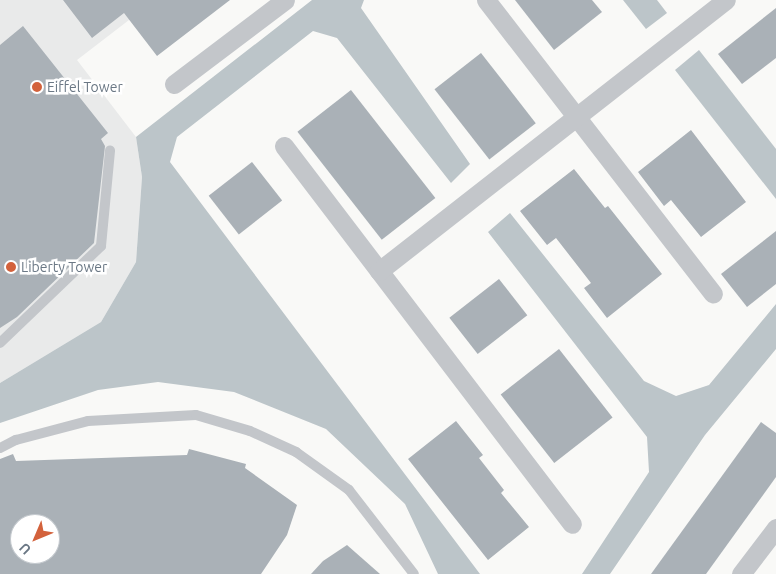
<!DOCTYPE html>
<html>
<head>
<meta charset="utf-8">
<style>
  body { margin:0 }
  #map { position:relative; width:776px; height:574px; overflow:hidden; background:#f9f9f7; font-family:Ubuntu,sans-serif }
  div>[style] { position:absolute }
  .built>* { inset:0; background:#e9eaea }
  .water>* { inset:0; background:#bcc5c9 }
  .building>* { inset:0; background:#aab1b7; transform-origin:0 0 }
  .service>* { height:10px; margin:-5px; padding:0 5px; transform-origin:5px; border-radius:5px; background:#c3c6ca }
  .minor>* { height:19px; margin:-9.5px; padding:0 9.5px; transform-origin:9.5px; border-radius:9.5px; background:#c3c6ca }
  .dots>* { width:14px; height:14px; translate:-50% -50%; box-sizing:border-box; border:2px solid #fff; border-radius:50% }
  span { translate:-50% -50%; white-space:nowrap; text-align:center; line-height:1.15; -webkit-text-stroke:5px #fff; paint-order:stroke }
  .poi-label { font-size:14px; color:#6b7885 }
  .left { translate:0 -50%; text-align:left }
  .north { position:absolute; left:10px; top:514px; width:50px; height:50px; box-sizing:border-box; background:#fff; border:1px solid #c4c9ce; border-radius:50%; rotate:225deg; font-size:14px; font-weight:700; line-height:20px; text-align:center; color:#6b7885 }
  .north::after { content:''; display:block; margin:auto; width:18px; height:22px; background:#d3623c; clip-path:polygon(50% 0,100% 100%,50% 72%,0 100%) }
</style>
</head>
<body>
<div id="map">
  <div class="built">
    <i style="clip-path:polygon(0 0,155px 0,77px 60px,136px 137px,142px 177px,136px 262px,101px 322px,0 383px)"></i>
  </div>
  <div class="water">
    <i style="clip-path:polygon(312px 0,364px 0,361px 8px,470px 164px,451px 183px,337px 38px,313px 31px,177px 137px,170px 162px,480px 574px,438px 574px,405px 504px,326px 429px,234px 392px,158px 382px,98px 390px,0 423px,0 383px,101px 322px,136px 262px,142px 177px,136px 137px)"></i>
    <i style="clip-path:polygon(623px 0,657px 0,667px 13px,646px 29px)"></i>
    <i style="clip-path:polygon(699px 50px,776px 149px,776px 199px,675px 70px)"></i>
    <i style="clip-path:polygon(510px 213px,644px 381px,676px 396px,709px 385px,776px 304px,776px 349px,705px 435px,610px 574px,582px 574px,649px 472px,647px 437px,488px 232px)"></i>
  </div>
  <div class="building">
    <i style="clip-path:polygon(63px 0,230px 0,157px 56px,124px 13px,92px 38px)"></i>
    <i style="clip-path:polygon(515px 0,592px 0,602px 12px,554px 50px)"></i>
    <i style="clip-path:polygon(776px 8px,776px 58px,742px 84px,718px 54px)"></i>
    <i style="clip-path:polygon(23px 26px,108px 133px,101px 139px,105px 146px,94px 243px,17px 317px,0 328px,0 45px)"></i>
    <i style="left:481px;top:53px;width:89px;height:59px;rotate:52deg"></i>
    <i style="left:351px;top:90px;width:137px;height:68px;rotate:52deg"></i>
    <i style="clip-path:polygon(691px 130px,746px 202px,701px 237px,671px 200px,664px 206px,638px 172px)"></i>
    <i style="left:252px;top:162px;width:49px;height:55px;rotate:52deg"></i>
    <i style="clip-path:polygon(574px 169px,605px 208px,608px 206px,662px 274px,607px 318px,584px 288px,591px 283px,556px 238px,547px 245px,520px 211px)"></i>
    <i style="clip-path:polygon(776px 231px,776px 284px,747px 307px,721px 274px)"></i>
    <i style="left:499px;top:279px;width:46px;height:63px;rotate:52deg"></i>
    <i style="left:559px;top:349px;width:87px;height:74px;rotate:52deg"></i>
    <i style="clip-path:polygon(456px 421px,483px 455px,479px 458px,504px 490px,501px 493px,529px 527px,488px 560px,408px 459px)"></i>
    <i style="clip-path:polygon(761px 422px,776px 433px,776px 477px,706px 574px,651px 574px)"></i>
    <i style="clip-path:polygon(evenodd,189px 449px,246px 464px,245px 468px,297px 505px,287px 535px,261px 574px,0 574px,0 459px,13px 454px,16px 461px,187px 455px,189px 449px,20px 524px,50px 524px,50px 554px,20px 554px,20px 524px)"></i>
    <i style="clip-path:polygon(347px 545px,380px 574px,311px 574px,323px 561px)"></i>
  </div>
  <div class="service">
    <i style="left:0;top:343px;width:140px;rotate:-43.8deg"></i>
    <i style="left:101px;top:246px;width:96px;rotate:-84.6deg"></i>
    <i style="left:0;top:448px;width:18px;rotate:-27deg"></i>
    <i style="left:16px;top:440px;width:74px;rotate:-14.8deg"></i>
    <i style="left:88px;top:421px;width:108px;rotate:-3.2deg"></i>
    <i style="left:196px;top:415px;width:56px;rotate:16.5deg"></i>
    <i style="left:250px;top:431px;width:51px;rotate:24.5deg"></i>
    <i style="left:296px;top:452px;width:65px;rotate:35.6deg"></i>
    <i style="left:349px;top:490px;width:106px;rotate:52.3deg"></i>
  </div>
  <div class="minor">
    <i style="left:486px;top:0;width:371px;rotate:52.3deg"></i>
    <i style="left:174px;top:84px;width:139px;rotate:-37.1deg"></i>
    <i style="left:284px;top:146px;width:475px;rotate:52.7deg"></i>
    <i style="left:379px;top:271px;width:440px;rotate:-38deg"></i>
    <i style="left:741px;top:574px;width:58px;rotate:-52.7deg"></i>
  </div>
  <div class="dots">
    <i style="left:37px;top:87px;background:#d3623c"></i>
    <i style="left:11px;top:267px;background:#d3623c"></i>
  </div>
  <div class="poi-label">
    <span class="left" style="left:47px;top:87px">Eiffel Tower</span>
    <span class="left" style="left:21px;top:267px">Liberty Tower</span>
  </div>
  <div class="north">U</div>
</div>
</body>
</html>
